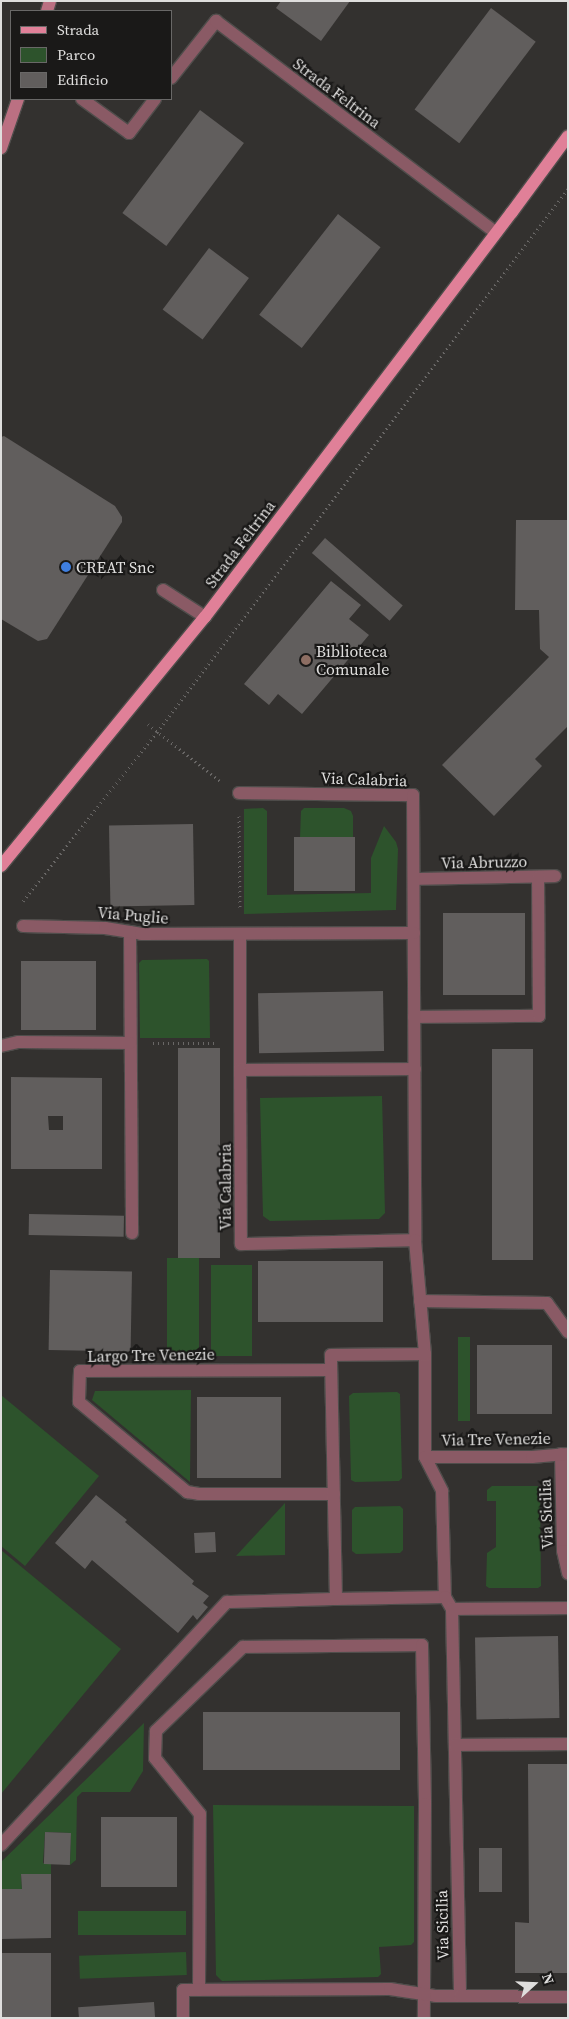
<!DOCTYPE html>
<html>
<head>
<meta charset="utf-8">
<style>
  body { margin:0 }
  #map { position:relative; width:569px; height:2019px; overflow:hidden; background:#33312f; font-family:"Source Serif 4",serif }
  div>[style] { position:absolute }
  .green>* { inset:0; background:#2d532c; transform-origin:0 0 }
  .building>* { inset:0; background:#615e5d; transform-origin:0 0 }
  .path>* { height:3px; margin-top:-1.5px; transform-origin:0; background:repeating-linear-gradient(90deg,#696766 0 1px,transparent 0 5px) }
  .roads { filter:drop-shadow(1px 0 #4f4d4b) drop-shadow(-1px 0 #4f4d4b) drop-shadow(0 1px #4f4d4b) drop-shadow(0 -1px #4f4d4b) }
  .lane>* { height:12px; margin:-6px; padding:0 6px; transform-origin:6px; border-radius:6px; background:#8a5a65 }
  .street>* { height:12px; margin:-6px; padding:0 6px; transform-origin:6px; border-radius:6px; background:#8a5a65 }
  .secondary>* { height:12px; margin:-6px; padding:0 6px; transform-origin:6px; border-radius:6px; background:#bb7082 }
  .primary>* { height:12px; margin:-6px; padding:0 6px; transform-origin:6px; border-radius:6px; background:#e08098 }
  .dots>* { width:14px; height:14px; translate:-50% -50%; box-sizing:border-box; border:2px solid #1a1918; border-radius:50% }
  span { translate:-50% -50%; white-space:nowrap; text-align:center; line-height:1.15; -webkit-text-stroke:4.5px #1a1918; paint-order:stroke }
  .street-label { font-size:16px; color:#dfdedd }
  .poi-label { font-size:16px; color:#dfdedd }
  .left { translate:0 -50%; text-align:left }
  .frame { position:absolute; inset:0; border:2px solid #dfdedd; pointer-events:none }
  .legend { position:absolute; left:10px; top:10px; width:162px; height:90px; box-sizing:border-box; background:#1a1918; border:1px solid #696867; margin:0; padding:6px 9px; list-style:none; font-size:15px; color:#dfdedd }
  .legend li { display:flex; align-items:center; gap:10px; height:25px }
  .legend b { width:25px; border:1px solid #696867 }
  .north { position:absolute; left:509px; top:1959px; width:50px; height:50px; -webkit-text-stroke:4px #1a1918; paint-order:stroke; rotate:70deg; font-size:14px; font-weight:700; line-height:20px; text-align:center; color:#dfdedd }
  .north::after { content:''; display:block; margin:auto; width:18px; height:22px; background:#dfdedd; clip-path:polygon(50% 0,100% 100%,50% 72%,0 100%) }
</style>
</head>
<body>
<div id="map">
  <div class="green">
    <i style="clip-path:polygon(263px 808px,267px 811px,267px 895px,371px 893px,371px 858px,384px 826px,396px 842px,398px 849px,396px 910px,244px 914px,244px 809px)"></i>
    <i style="clip-path:polygon(304px 808px,344px 808px,351px 811px,353px 816px,353px 837px,300px 838px,301px 811px)"></i>
    <i style="clip-path:polygon(207px 959px,209px 961px,210px 1038px,140px 1038px,139px 963px,142px 960px)"></i>
    <i style="clip-path:polygon(382px 1096px,385px 1213px,379px 1219px,270px 1221px,263px 1216px,260px 1098px)"></i>
    <i style="left:167px;top:1258px;width:32px;height:99px"></i>
    <i style="left:211px;top:1265px;width:41px;height:91px"></i>
    <i style="left:458px;top:1337px;width:12px;height:84px"></i>
    <i style="clip-path:polygon(191px 1390px,190px 1482px,92px 1400px,95px 1391px)"></i>
    <i style="clip-path:polygon(397px 1392px,400px 1394px,402px 1478px,399px 1481px,355px 1482px,351px 1480px,349px 1396px,353px 1393px)"></i>
    <i style="clip-path:polygon(1px 1395px,99px 1476px,25px 1566px,1px 1546px)"></i>
    <i style="clip-path:polygon(492px 1486px,538px 1486px,540px 1489px,541px 1586px,538px 1588px,489px 1588px,486px 1586px,487px 1553px,496px 1547px,496px 1501px,487px 1501px,487px 1490px)"></i>
    <i style="clip-path:polygon(285px 1503px,285px 1555px,236px 1556px)"></i>
    <i style="clip-path:polygon(400px 1506px,403px 1509px,403px 1550px,400px 1553px,356px 1554px,352px 1551px,352px 1510px,355px 1507px)"></i>
    <i style="clip-path:polygon(1px 1550px,121px 1649px,1px 1794px)"></i>
    <i style="clip-path:polygon(144px 1723px,143px 1771px,130px 1792px,82px 1792px,77px 1797px,76px 1860px,70px 1865px,71px 1833px,45px 1832px,43px 1863px,51px 1864px,51px 1874px,21px 1875px,22px 1889px,1px 1889px,1px 1862px)"></i>
    <i style="clip-path:polygon(213px 1805px,414px 1806px,414px 1942px,411px 1945px,379px 1947px,381px 1974px,378px 1977px,222px 1981px,216px 1975px)"></i>
    <i style="left:186px;top:1911px;width:24px;height:108px;rotate:90deg"></i>
    <i style="left:186px;top:1952px;width:23px;height:107px;rotate:88deg"></i>
  </div>
  <div class="building">
    <i style="clip-path:polygon(281px 1px,350px 1px,321px 41px,276px 8px)"></i>
    <i style="left:491px;top:8px;width:56px;height:127px;rotate:37deg"></i>
    <i style="left:200px;top:110px;width:55px;height:129px;rotate:37deg"></i>
    <i style="left:338px;top:214px;width:54px;height:128px;rotate:38deg"></i>
    <i style="left:209px;top:248px;width:50px;height:77px;rotate:37deg"></i>
    <i style="clip-path:polygon(4px 436px,115px 506px,122px 517px,122px 522px,47px 639px,38px 641px,1px 619px,1px 437px)"></i>
    <i style="clip-path:polygon(516px 520px,568px 520px,568px 726px,535px 759px,542px 766px,494px 816px,442px 765px,549px 657px,540px 649px,539px 610px,515px 610px)"></i>
    <i style="left:325px;top:538px;width:103px;height:20px;rotate:41deg"></i>
    <i style="clip-path:polygon(331px 581px,361px 605px,349px 619px,369px 635px,302px 714px,278px 694px,269px 705px,244px 684px)"></i>
    <i style="left:193px;top:824px;width:81px;height:84px;rotate:89deg"></i>
    <i style="left:355px;top:837px;width:54px;height:61px;rotate:90deg"></i>
    <i style="left:525px;top:913px;width:82px;height:82px;rotate:90deg"></i>
    <i style="left:21px;top:961px;width:75px;height:69px"></i>
    <i style="left:383px;top:991px;width:60px;height:125px;rotate:89deg"></i>
    <i style="left:178px;top:1048px;width:42px;height:210px"></i>
    <i style="left:492px;top:1049px;width:41px;height:211px"></i>
    <i style="clip-path:polygon(evenodd,11px 1077px,102px 1078px,102px 1169px,11px 1169px,11px 1077px,48px 1116px,63px 1116px,63px 1130px,49px 1130px,48px 1116px)"></i>
    <i style="left:29px;top:1214px;width:95px;height:21px;rotate:1deg"></i>
    <i style="left:383px;top:1261px;width:61px;height:125px;rotate:90deg"></i>
    <i style="left:50px;top:1270px;width:82px;height:80px;rotate:1deg"></i>
    <i style="left:477px;top:1345px;width:75px;height:69px"></i>
    <i style="left:197px;top:1397px;width:84px;height:81px"></i>
    <i style="clip-path:polygon(96px 1495px,127px 1520px,125px 1522px,194px 1581px,192px 1584px,209px 1596px,203px 1603px,208px 1607px,197px 1620px,193px 1615px,178px 1633px,92px 1560px,85px 1569px,55px 1543px)"></i>
    <i style="left:215px;top:1532px;width:20px;height:21px;rotate:87deg"></i>
    <i style="left:558px;top:1636px;width:82px;height:83px;rotate:89deg"></i>
    <i style="left:400px;top:1712px;width:58px;height:197px;rotate:90deg"></i>
    <i style="clip-path:polygon(528px 1764px,568px 1764px,568px 1973px,515px 1973px,515px 1922px,529px 1923px)"></i>
    <i style="left:177px;top:1817px;width:70px;height:76px;rotate:90deg"></i>
    <i style="left:45px;top:1832px;width:26px;height:32px;rotate:2deg"></i>
    <i style="left:479px;top:1848px;width:23px;height:44px"></i>
    <i style="clip-path:polygon(21px 1874px,51px 1874px,51px 1938px,1px 1939px,1px 1889px,22px 1889px)"></i>
    <i style="left:1px;top:1953px;width:50px;height:65px"></i>
    <i style="left:154px;top:2002px;width:16px;height:76px;rotate:86deg"></i>
  </div>
  <div class="path">
    <i style="left:148px;top:724px;width:92px;rotate:38.4deg"></i>
    <i style="left:239px;top:816px;width:94px;rotate:89.4deg"></i>
    <i style="left:23px;top:901px;width:216px;rotate:-51.6deg"></i>
    <i style="left:157px;top:732px;width:681px;rotate:-52.88deg"></i>
    <i style="left:153px;top:1043px;width:64px"></i>
  </div>
  <div class="roads">
    <div class="lane">
      <i style="left:163px;top:590px;width:50px;rotate:32.7deg"></i>
      <i style="left:414px;top:879px;width:141px;rotate:-1.2deg"></i>
      <i style="left:130px;top:932px;width:301px;rotate:89.6deg"></i>
      <i style="left:240px;top:935px;width:135px;rotate:90deg"></i>
      <i style="left:414px;top:1017px;width:125px;rotate:-0.5deg"></i>
      <i style="left:539px;top:1016px;width:139px;rotate:-90.4deg"></i>
      <i style="left:1px;top:1046px;width:18px;rotate:-13deg"></i>
      <i style="left:19px;top:1042px;width:111px;rotate:0.5deg"></i>
      <i style="left:415px;top:1069px;width:175px;rotate:179.7deg"></i>
      <i style="left:240px;top:1070px;width:174px;rotate:89.7deg"></i>
      <i style="left:241px;top:1244px;width:174px;rotate:-1.3deg"></i>
      <i style="left:420px;top:1301px;width:127px;rotate:0.9deg"></i>
      <i style="left:547px;top:1303px;width:36px;rotate:54deg"></i>
      <i style="left:331px;top:1370px;width:251px;rotate:179.8deg"></i>
      <i style="left:80px;top:1371px;width:31px;rotate:92deg"></i>
      <i style="left:79px;top:1402px;width:141px;rotate:39.8deg"></i>
      <i style="left:187px;top:1492px;width:12px;rotate:9deg"></i>
      <i style="left:199px;top:1494px;width:135px"></i>
      <i style="left:1px;top:1845px;width:332px;rotate:-47.1deg"></i>
      <i style="left:227px;top:1602px;width:109px;rotate:-1.6deg"></i>
      <i style="left:199px;top:1990px;width:176px;rotate:-89.7deg"></i>
      <i style="left:200px;top:1814px;width:72px;rotate:-128.8deg"></i>
      <i style="left:155px;top:1758px;width:27px;rotate:-88deg"></i>
      <i style="left:156px;top:1731px;width:121px;rotate:-44deg"></i>
      <i style="left:243px;top:1647px;width:179px;rotate:-0.6deg"></i>
      <i style="left:422px;top:1645px;width:159px;rotate:88.9deg"></i>
      <i style="left:425px;top:1804px;width:214px;rotate:90.3deg"></i>
      <i style="left:183px;top:2018px;width:28px;rotate:-90deg"></i>
      <i style="left:183px;top:1990px;width:207px;rotate:-0.3deg"></i>
      <i style="left:390px;top:1989px;width:47px;rotate:8.7deg"></i>
      <i style="left:436px;top:1996px;width:24px"></i>
    </div>
    <div class="street">
      <i style="left:171px;top:78px;width:73px;rotate:-51.7deg"></i>
      <i style="left:216px;top:21px;width:351px;rotate:37.1deg"></i>
      <i style="left:82px;top:99px;width:58px;rotate:35.9deg"></i>
      <i style="left:129px;top:133px;width:43px;rotate:-52.6deg"></i>
      <i style="left:239px;top:793px;width:174px;rotate:0.7deg"></i>
      <i style="left:413px;top:795px;width:445px;rotate:89.7deg"></i>
      <i style="left:415px;top:1240px;width:114px;rotate:85deg"></i>
      <i style="left:23px;top:926px;width:82px;rotate:1.4deg"></i>
      <i style="left:105px;top:928px;width:36px;rotate:9deg"></i>
      <i style="left:141px;top:934px;width:273px;rotate:-0.2deg"></i>
      <i style="left:425px;top:1354px;width:103px;rotate:90deg"></i>
      <i style="left:425px;top:1457px;width:38px;rotate:63deg"></i>
      <i style="left:442px;top:1491px;width:106px;rotate:88.4deg"></i>
      <i style="left:445px;top:1597px;width:109px;rotate:178.9deg"></i>
      <i style="left:336px;top:1599px;width:244px;rotate:-91.2deg"></i>
      <i style="left:331px;top:1355px;width:94px;rotate:-0.6deg"></i>
      <i style="left:561px;top:1454px;width:97px;rotate:88.8deg"></i>
      <i style="left:563px;top:1551px;width:23px;rotate:77deg"></i>
      <i style="left:425px;top:1457px;width:107px"></i>
      <i style="left:532px;top:1457px;width:36px;rotate:-5deg"></i>
      <i style="left:445px;top:1597px;width:14px;rotate:60deg"></i>
      <i style="left:452px;top:1609px;width:387px;rotate:88.8deg"></i>
      <i style="left:460px;top:1996px;width:108px;rotate:0.5deg"></i>
      <i style="left:452px;top:1609px;width:116px;rotate:-0.5deg"></i>
      <i style="left:455px;top:1745px;width:113px;rotate:-0.5deg"></i>
    </div>
    <div class="secondary">
      <i style="left:47px;top:11px;width:10px;rotate:-73deg"></i>
      <i style="left:1px;top:148px;width:52px;rotate:-70.9deg"></i>
    </div>
    <div class="primary">
      <i style="left:1px;top:866px;width:322px;rotate:-50.7deg"></i>
      <i style="left:205px;top:617px;width:508px;rotate:-52.84deg"></i>
      <i style="left:512px;top:212px;width:94px;rotate:-53.6deg"></i>
    </div>
  </div>
  <div class="dots">
    <i style="left:66px;top:567px;background:#3f7fe0"></i>
    <i style="left:306px;top:660px;background:#8d6e63"></i>
  </div>
  <div class="street-label">
    <span style="left:337px;top:93px;rotate:37deg">Strada Feltrina</span>
    <span style="left:240px;top:544px;rotate:-53deg">Strada Feltrina</span>
    <span style="left:364px;top:779px;rotate:2deg">Via Calabria</span>
    <span style="left:484px;top:862px;rotate:-1deg">Via Abruzzo</span>
    <span style="left:133px;top:915px;rotate:5deg">Via Puglie</span>
    <span style="left:225px;top:1187px;rotate:-90deg">Via Calabria</span>
    <span style="left:151px;top:1355px;rotate:-1deg">Largo Tre Venezie</span>
    <span style="left:496px;top:1439px;rotate:-1deg">Via Tre Venezie</span>
    <span style="left:546px;top:1514px;rotate:-92deg">Via Sicilia</span>
    <span style="left:442px;top:1925px;rotate:-91deg">Via Sicilia</span>
  </div>
  <div class="poi-label">
    <span class="left" style="left:76px;top:567px">CREAT Snc</span>
    <span class="left" style="left:316px;top:660px">Biblioteca<br>Comunale</span>
  </div>
  <div class="frame"></div>
  <ul class="legend">
  <li><b style="height:6px;background:#e08098"></b>Strada</li>
  <li><b style="height:14px;background:#2d532c"></b>Parco</li>
  <li><b style="height:14px;background:#615e5d"></b>Edificio</li>
  </ul>
  <div class="north">N</div>
</div>
</body>
</html>
